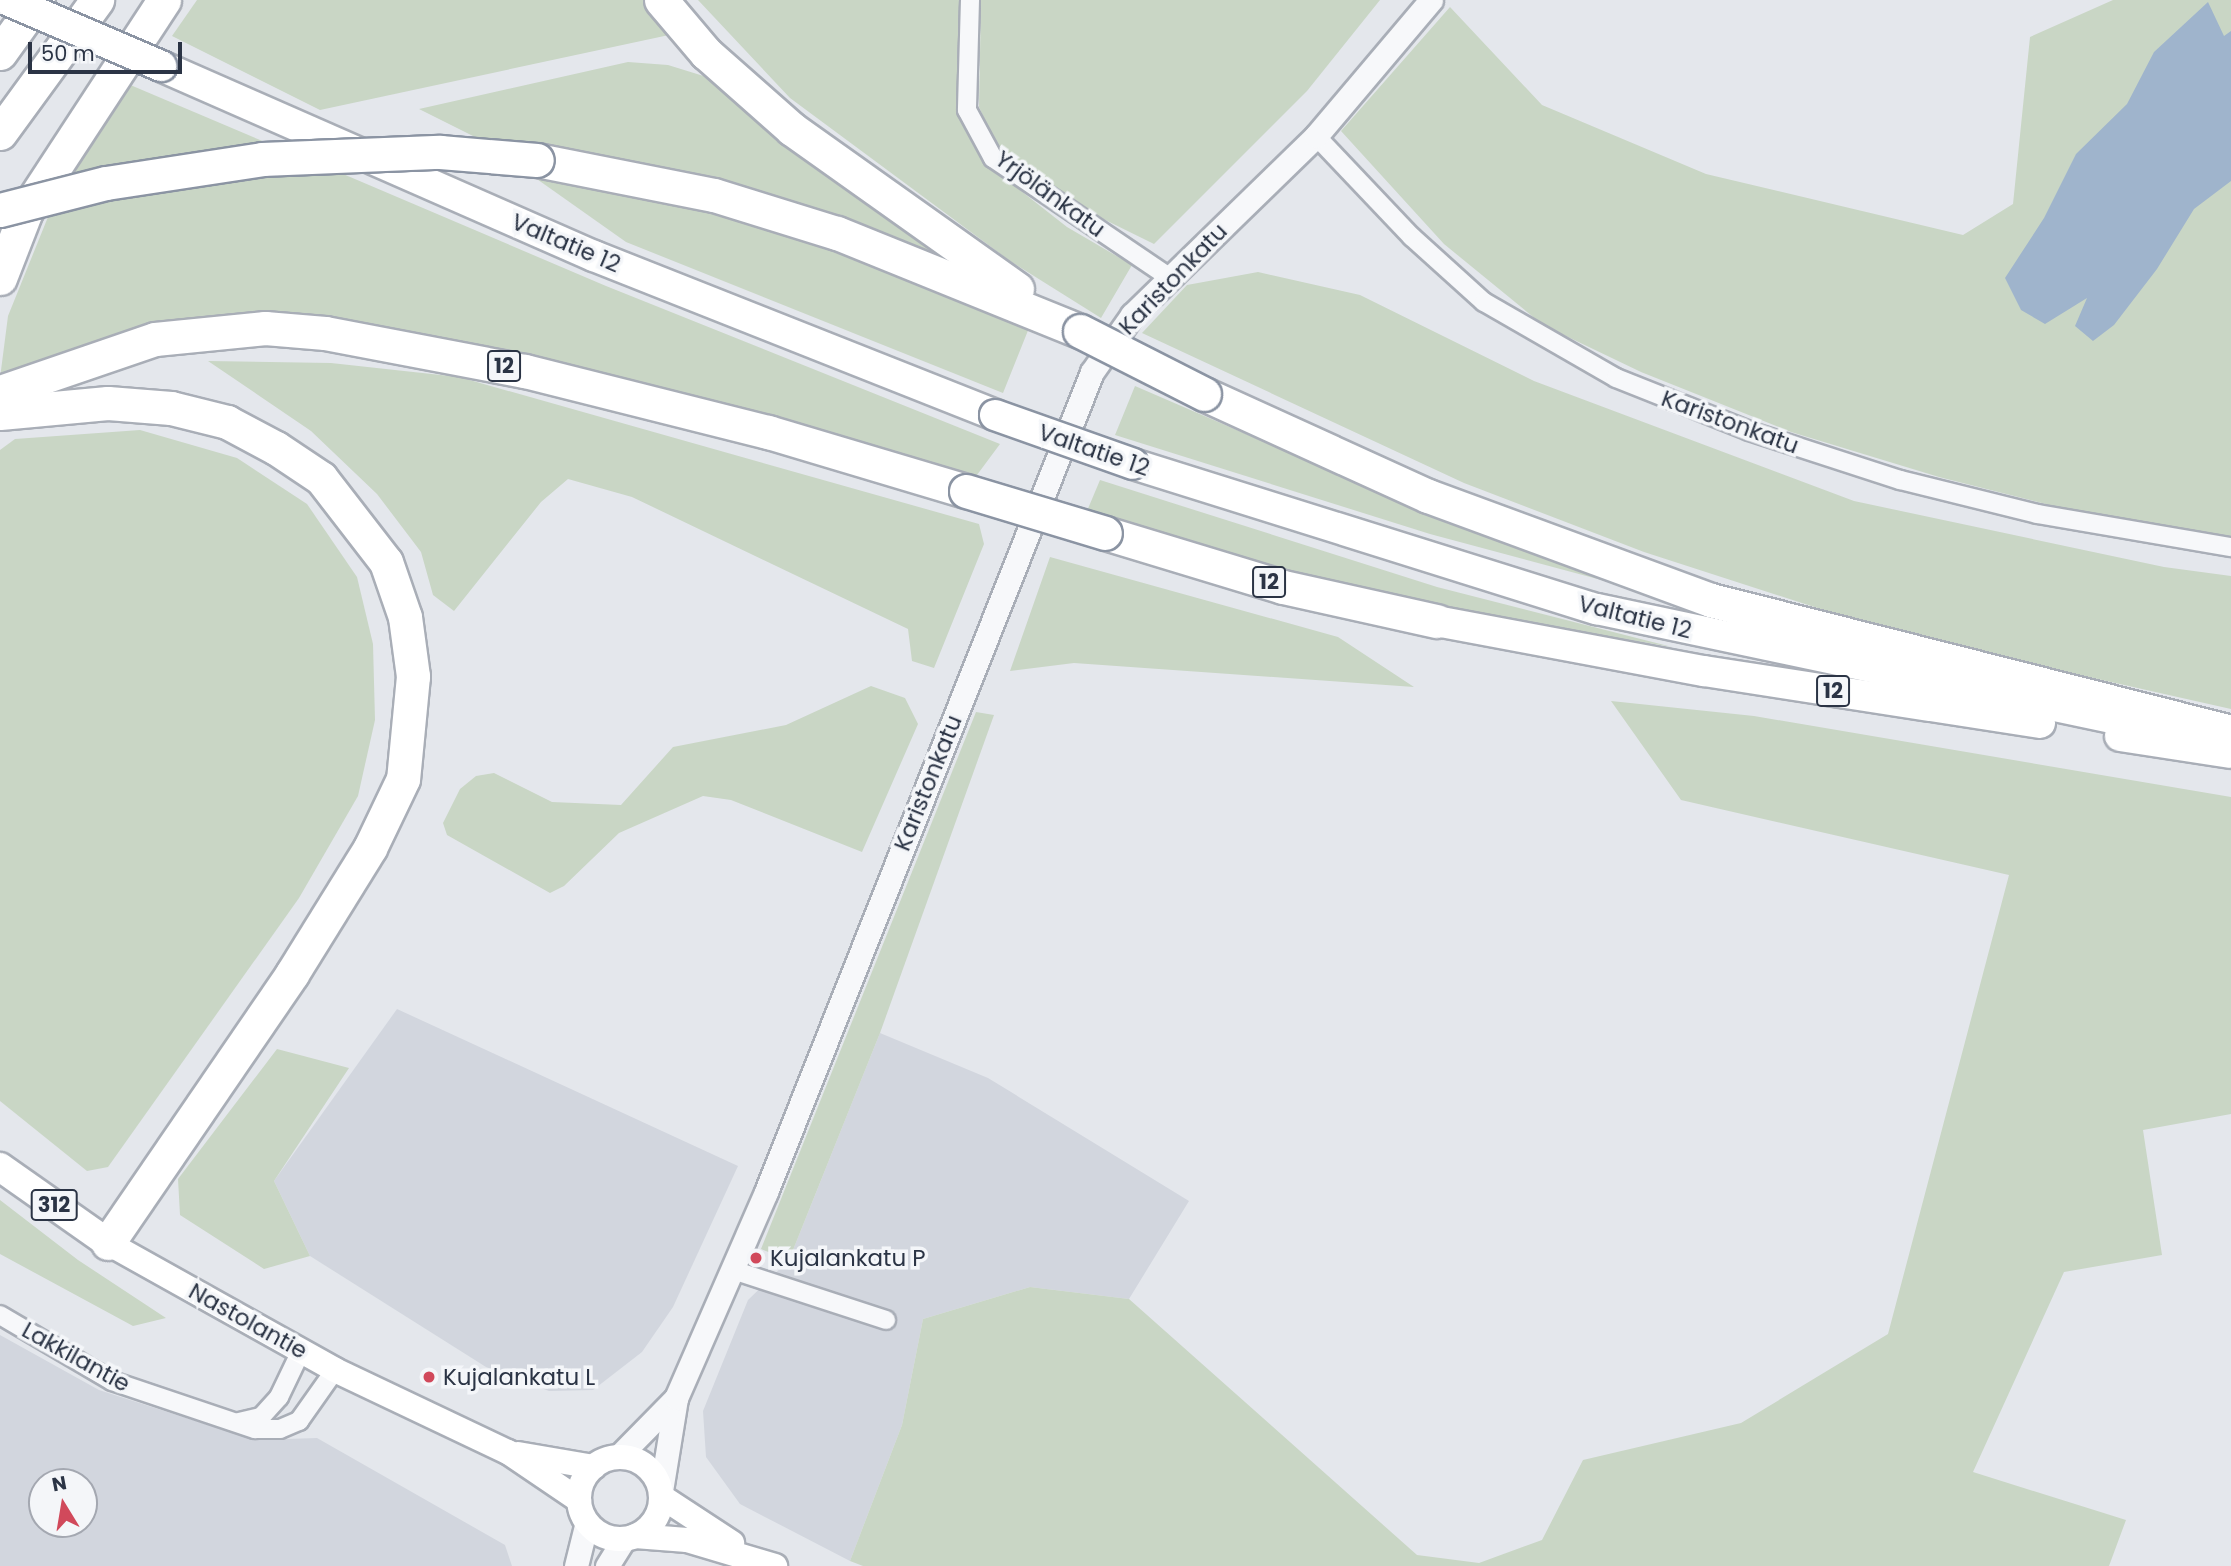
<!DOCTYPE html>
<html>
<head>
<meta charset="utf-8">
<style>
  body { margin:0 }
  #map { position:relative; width:2231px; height:1566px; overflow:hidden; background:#e4e7ec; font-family:Poppins,sans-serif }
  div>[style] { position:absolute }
  .built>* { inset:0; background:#d2d6de }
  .green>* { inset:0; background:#c9d6c5 }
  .water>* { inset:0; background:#9fb4cc }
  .roads { filter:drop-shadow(2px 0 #a9aeb7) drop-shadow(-2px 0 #a9aeb7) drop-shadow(0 2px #a9aeb7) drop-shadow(0 -2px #a9aeb7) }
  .minor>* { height:18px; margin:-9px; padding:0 9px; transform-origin:9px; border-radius:9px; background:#f7f8fa }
  .tertiary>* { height:23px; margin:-11.5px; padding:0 11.5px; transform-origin:11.5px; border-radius:11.5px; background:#f7f8fa }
  .secondary>* { height:24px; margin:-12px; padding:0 12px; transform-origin:12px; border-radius:12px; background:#fff }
  .secondary>.ring { margin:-12px; padding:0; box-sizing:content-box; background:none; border:24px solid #fff; border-radius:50% }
  .primary>* { height:28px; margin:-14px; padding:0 14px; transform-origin:14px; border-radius:14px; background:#fff }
  .trunk>* { height:30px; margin:-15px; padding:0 15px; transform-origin:15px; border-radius:15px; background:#fff }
  .motorway>* { height:33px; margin:-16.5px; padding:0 16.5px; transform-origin:16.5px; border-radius:16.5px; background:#fff }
  .bridges { filter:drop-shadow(2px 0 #8b94a3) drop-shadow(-2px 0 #8b94a3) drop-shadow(0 2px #8b94a3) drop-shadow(0 -2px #8b94a3) }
  .trunk-bridge>* { height:30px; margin:-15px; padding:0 15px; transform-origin:15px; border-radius:15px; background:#fff }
  .motorway-bridge>* { height:33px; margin:-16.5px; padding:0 16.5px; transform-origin:16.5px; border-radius:16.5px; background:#fff }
  .dots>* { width:19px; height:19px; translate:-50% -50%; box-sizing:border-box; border:4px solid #f4f6f9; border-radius:50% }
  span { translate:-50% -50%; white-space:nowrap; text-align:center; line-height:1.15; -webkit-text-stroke:7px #f4f6f9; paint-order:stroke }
  .shield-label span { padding:2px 5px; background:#f4f6f9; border:2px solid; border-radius:5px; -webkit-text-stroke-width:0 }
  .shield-label { font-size:21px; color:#2b3445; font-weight:700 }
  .street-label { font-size:23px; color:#2b3445 }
  .poi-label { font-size:23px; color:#2b3445 }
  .left { translate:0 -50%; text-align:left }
  .north { position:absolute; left:28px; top:1468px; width:70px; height:70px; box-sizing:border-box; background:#f4f6f9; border:2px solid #a4a8b1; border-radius:50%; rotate:349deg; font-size:19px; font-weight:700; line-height:28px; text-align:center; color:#2b3445 }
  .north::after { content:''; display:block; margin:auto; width:24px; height:32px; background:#d1495b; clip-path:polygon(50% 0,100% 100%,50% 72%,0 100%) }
  .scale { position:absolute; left:28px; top:42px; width:154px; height:32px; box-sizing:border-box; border:4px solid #2b3445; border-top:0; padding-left:9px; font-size:21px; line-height:24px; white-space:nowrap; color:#2b3445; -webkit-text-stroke:5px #f4f6f9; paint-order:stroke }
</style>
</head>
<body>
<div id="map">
  <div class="built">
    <i style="clip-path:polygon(397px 1009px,738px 1166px,673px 1307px,642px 1352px,593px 1390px,549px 1391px,486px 1367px,310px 1256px,274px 1181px)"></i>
    <i style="clip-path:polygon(880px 1033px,988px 1078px,1189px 1201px,1129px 1299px,1030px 1287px,923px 1319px,902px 1425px,850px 1561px,740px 1504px,706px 1457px,703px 1411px,748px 1300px,789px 1260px)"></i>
    <i style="clip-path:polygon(evenodd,0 1335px,99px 1390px,255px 1440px,317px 1438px,505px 1545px,512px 1566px,0 1566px,0 1335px,42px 1482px,84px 1482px,84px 1524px,42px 1524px,42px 1482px)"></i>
  </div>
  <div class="green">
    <i style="clip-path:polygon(197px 0,645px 0,669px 35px,320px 110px,172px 36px)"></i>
    <i style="clip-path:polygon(698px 0,963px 0,958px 111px,984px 162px,1067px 227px,1132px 265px,1101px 318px,1010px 261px,790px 98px)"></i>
    <i style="clip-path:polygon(981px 0,1380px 0,1307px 91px,1154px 244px,1085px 210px,999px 151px,979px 107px)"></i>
    <i style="clip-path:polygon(2113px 0,2231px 0,2231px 536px,2073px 511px,1939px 477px,1791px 432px,1641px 372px,1543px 325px,1444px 244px,1341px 131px,1450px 7px,1542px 105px,1706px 174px,1963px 235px,2013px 204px,2030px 37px)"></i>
    <i style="clip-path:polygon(628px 62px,668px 65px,710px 78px,957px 268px,838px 215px,712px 176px,477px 138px,419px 109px)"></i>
    <i style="clip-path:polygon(128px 84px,272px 145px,66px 177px)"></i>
    <i style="clip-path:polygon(329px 168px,606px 286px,1000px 444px,974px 479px,705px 400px,350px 322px,0 378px,8px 316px,50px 212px,229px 176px)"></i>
    <i style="clip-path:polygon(534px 177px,659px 197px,869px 256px,1029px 328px,1003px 393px,626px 242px)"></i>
    <i style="clip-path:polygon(1258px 272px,1360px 295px,1534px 381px,1854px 501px,2164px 567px,2231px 576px,2231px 709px,1898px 634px,1644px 552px,1464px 483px,1142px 333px,1187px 285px)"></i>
    <i style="clip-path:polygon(208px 361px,331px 363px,459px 377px,979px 524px,984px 544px,934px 668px,912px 661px,908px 629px,632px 497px,568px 479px,541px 502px,454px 611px,433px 595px,421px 552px,377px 494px,311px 431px)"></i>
    <i style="clip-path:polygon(1135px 386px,1406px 503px,1646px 592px,1430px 534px,1115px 435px)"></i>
    <i style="clip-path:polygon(140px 430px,237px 458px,307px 504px,357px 577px,373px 644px,375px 720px,358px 796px,299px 898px,108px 1167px,87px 1171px,0 1101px,0 450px,15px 439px)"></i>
    <i style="clip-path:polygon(1100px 480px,1437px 587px,1672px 647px,1373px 597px,1087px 511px)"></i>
    <i style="clip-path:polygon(1050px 557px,1338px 637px,1414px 687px,1074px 663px,1010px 671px)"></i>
    <i style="clip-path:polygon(871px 686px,905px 698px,918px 724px,862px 852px,731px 800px,703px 796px,619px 833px,564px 886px,550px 893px,447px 835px,443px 823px,460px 789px,476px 776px,494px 773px,552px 802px,621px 805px,673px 747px,786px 725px)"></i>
    <i style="clip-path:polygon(1611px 701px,1754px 716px,2231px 797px,2231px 1114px,2143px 1130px,2162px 1255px,2064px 1272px,1973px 1472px,2126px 1520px,2109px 1566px,863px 1566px,850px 1561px,902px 1425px,923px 1319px,1030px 1287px,1129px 1299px,1417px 1555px,1479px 1563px,1542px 1540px,1583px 1460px,1741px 1423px,1888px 1334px,2009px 875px,1681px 800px)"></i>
    <i style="clip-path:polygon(976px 712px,994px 715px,880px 1033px,789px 1260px,761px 1249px)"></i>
    <i style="clip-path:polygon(277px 1049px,349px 1068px,274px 1181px,310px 1256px,264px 1269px,180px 1215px,178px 1179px)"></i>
    <i style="clip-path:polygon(0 1200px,78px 1260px,166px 1318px,133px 1326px,0 1254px)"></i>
  </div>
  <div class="water">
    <i style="clip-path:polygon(2208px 2px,2224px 36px,2231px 31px,2231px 181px,2194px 209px,2157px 269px,2114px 325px,2093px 341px,2075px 326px,2087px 298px,2045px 324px,2021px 310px,2005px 278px,2044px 218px,2076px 154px,2127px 104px,2154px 52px)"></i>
  </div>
  <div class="roads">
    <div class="minor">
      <i style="left:970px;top:0;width:110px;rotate:91.6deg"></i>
      <i style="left:967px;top:110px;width:55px;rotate:61.6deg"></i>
      <i style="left:993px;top:158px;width:214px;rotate:34.1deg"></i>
      <i style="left:1316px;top:136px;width:139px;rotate:46.5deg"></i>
      <i style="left:1412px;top:237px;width:97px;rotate:42.1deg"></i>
      <i style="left:1484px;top:302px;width:152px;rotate:29.9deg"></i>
      <i style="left:1616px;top:378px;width:143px;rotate:21.7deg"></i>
      <i style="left:1749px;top:431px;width:159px;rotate:18deg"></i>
      <i style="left:1900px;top:480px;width:141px;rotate:13.9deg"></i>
      <i style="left:2037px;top:514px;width:197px;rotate:9.7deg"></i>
      <i style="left:733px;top:1270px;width:161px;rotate:18.1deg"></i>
      <i style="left:0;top:1315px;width:130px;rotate:30.5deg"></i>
      <i style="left:112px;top:1381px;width:151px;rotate:18.6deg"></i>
      <i style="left:255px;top:1429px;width:25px"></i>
      <i style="left:280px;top:1429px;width:21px;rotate:-23deg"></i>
      <i style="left:299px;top:1421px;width:62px;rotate:-54.8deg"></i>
      <i style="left:239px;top:1422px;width:23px;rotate:-13deg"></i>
      <i style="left:261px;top:1417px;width:27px;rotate:-48deg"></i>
      <i style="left:279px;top:1397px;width:51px;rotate:-64.4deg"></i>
    </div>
    <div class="tertiary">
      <i style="left:618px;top:1457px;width:83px;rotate:-45.5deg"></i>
      <i style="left:661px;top:1491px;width:94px;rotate:-80.8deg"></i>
      <i style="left:676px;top:1398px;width:225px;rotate:-66.4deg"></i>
      <i style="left:766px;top:1192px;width:882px;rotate:-68.32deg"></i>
      <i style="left:1092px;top:372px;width:70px;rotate:-54.9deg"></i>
      <i style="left:1132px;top:315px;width:257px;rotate:-44.2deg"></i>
      <i style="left:1316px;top:136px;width:178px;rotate:-49.8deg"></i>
      <i style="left:576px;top:1566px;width:45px;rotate:-76deg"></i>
      <i style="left:607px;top:1566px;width:32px;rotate:-58deg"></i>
    </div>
    <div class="secondary">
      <i style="left:108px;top:1243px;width:260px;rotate:29.2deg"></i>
      <i style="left:335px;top:1370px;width:191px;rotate:25.4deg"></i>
      <i style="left:508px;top:1452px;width:86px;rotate:34.1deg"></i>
      <i style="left:518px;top:1454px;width:77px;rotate:9.7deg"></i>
      <i class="ring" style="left:579px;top:1457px;width:58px;height:58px"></i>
      <i style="left:662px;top:1497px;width:84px;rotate:33.3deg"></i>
      <i style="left:635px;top:1536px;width:52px;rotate:4.4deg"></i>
      <i style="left:687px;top:1540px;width:92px;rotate:16.5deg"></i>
    </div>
    <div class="primary">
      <i style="left:0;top:1167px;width:132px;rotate:35.1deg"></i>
    </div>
    <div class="trunk">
      <i style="left:161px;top:66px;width:473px;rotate:23.7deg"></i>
      <i style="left:594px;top:256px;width:431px;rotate:21.6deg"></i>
      <i style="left:1133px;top:464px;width:486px;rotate:17.4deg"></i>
      <i style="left:1597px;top:609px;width:560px;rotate:11.95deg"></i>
      <i style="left:1436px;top:621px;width:273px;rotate:10.6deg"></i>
      <i style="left:1704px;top:671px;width:340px;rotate:8.8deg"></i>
      <i style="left:2120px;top:736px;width:112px;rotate:8.7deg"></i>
    </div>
    <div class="motorway">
      <i style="left:661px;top:0;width:70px;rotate:49.7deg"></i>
      <i style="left:706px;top:53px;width:115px;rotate:41.5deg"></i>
      <i style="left:792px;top:129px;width:276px;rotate:35.4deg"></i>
      <i style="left:0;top:53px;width:65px;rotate:-54.4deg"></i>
      <i style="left:0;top:133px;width:165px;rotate:-53.9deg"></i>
      <i style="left:537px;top:160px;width:180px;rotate:11.2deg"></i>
      <i style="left:714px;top:195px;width:129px;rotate:17.2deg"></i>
      <i style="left:837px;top:233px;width:262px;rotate:22deg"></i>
      <i style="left:0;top:278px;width:72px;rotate:-68.8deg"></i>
      <i style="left:26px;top:211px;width:252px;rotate:-56.8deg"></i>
      <i style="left:0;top:392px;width:164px;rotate:-18.9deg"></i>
      <i style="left:155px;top:339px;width:111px;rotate:-5.7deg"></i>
      <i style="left:265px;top:328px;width:60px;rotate:4.8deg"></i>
      <i style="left:325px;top:333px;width:204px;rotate:10.8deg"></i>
      <i style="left:525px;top:371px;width:251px;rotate:14.1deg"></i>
      <i style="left:768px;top:432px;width:207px;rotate:16.6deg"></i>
      <i style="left:1204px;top:394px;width:246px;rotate:24.5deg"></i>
      <i style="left:1428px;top:496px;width:302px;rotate:20.2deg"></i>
      <i style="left:1711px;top:600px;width:536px;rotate:14.24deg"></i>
      <i style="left:0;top:413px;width:108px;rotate:-5.3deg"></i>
      <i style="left:108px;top:403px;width:63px;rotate:4.5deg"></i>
      <i style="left:171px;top:408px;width:58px;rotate:14deg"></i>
      <i style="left:227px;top:422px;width:55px;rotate:28deg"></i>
      <i style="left:276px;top:448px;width:54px;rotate:33.7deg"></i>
      <i style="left:321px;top:478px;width:106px;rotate:52.3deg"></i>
      <i style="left:386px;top:562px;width:58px;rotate:70.9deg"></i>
      <i style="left:405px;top:617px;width:60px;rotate:82.3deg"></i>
      <i style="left:413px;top:676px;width:103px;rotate:95.5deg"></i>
      <i style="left:403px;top:779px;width:76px;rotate:115.6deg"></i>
      <i style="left:370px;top:848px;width:148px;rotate:121.8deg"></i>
      <i style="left:292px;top:974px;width:326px;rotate:124.4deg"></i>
      <i style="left:1105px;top:533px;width:186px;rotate:16.9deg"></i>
      <i style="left:1283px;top:587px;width:157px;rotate:12.5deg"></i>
    </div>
  </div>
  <div class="bridges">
    <div class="trunk-bridge">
      <i style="left:7px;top:0;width:168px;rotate:23.2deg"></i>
      <i style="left:995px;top:415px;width:146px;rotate:19.5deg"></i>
    </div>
    <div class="motorway-bridge">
      <i style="left:0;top:210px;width:109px;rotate:-14.3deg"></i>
      <i style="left:106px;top:183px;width:158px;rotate:-8.7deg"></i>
      <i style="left:262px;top:159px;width:178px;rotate:-2.3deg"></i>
      <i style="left:440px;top:152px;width:97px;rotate:4.7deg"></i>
      <i style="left:1080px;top:331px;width:139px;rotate:26.9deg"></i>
      <i style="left:966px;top:491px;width:145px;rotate:16.8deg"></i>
    </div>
  </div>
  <div class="dots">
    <i style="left:756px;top:1258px;background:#d1495b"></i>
    <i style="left:429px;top:1377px;background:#d1495b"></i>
  </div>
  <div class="shield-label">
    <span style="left:504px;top:366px">12</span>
    <span style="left:1269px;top:582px">12</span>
    <span style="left:1833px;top:691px">12</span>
    <span style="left:54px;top:1205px">312</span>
  </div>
  <div class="street-label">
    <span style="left:1050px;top:194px;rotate:36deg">Yrjölänkatu</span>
    <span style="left:566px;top:243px;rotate:23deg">Valtatie 12</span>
    <span style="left:1173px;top:279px;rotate:-46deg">Karistonkatu</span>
    <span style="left:1730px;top:422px;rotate:20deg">Karistonkatu</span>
    <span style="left:1094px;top:450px;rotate:19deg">Valtatie 12</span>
    <span style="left:1635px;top:617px;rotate:14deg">Valtatie 12</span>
    <span style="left:928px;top:783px;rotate:-68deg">Karistonkatu</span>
    <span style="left:248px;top:1321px;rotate:29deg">Nastolantie</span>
    <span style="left:76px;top:1357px;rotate:29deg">Lakkilantie</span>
  </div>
  <div class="poi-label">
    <span class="left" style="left:770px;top:1258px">Kujalankatu P</span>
    <span class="left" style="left:443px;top:1377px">Kujalankatu L</span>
  </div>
  <div class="north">N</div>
  <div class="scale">50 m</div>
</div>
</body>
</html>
